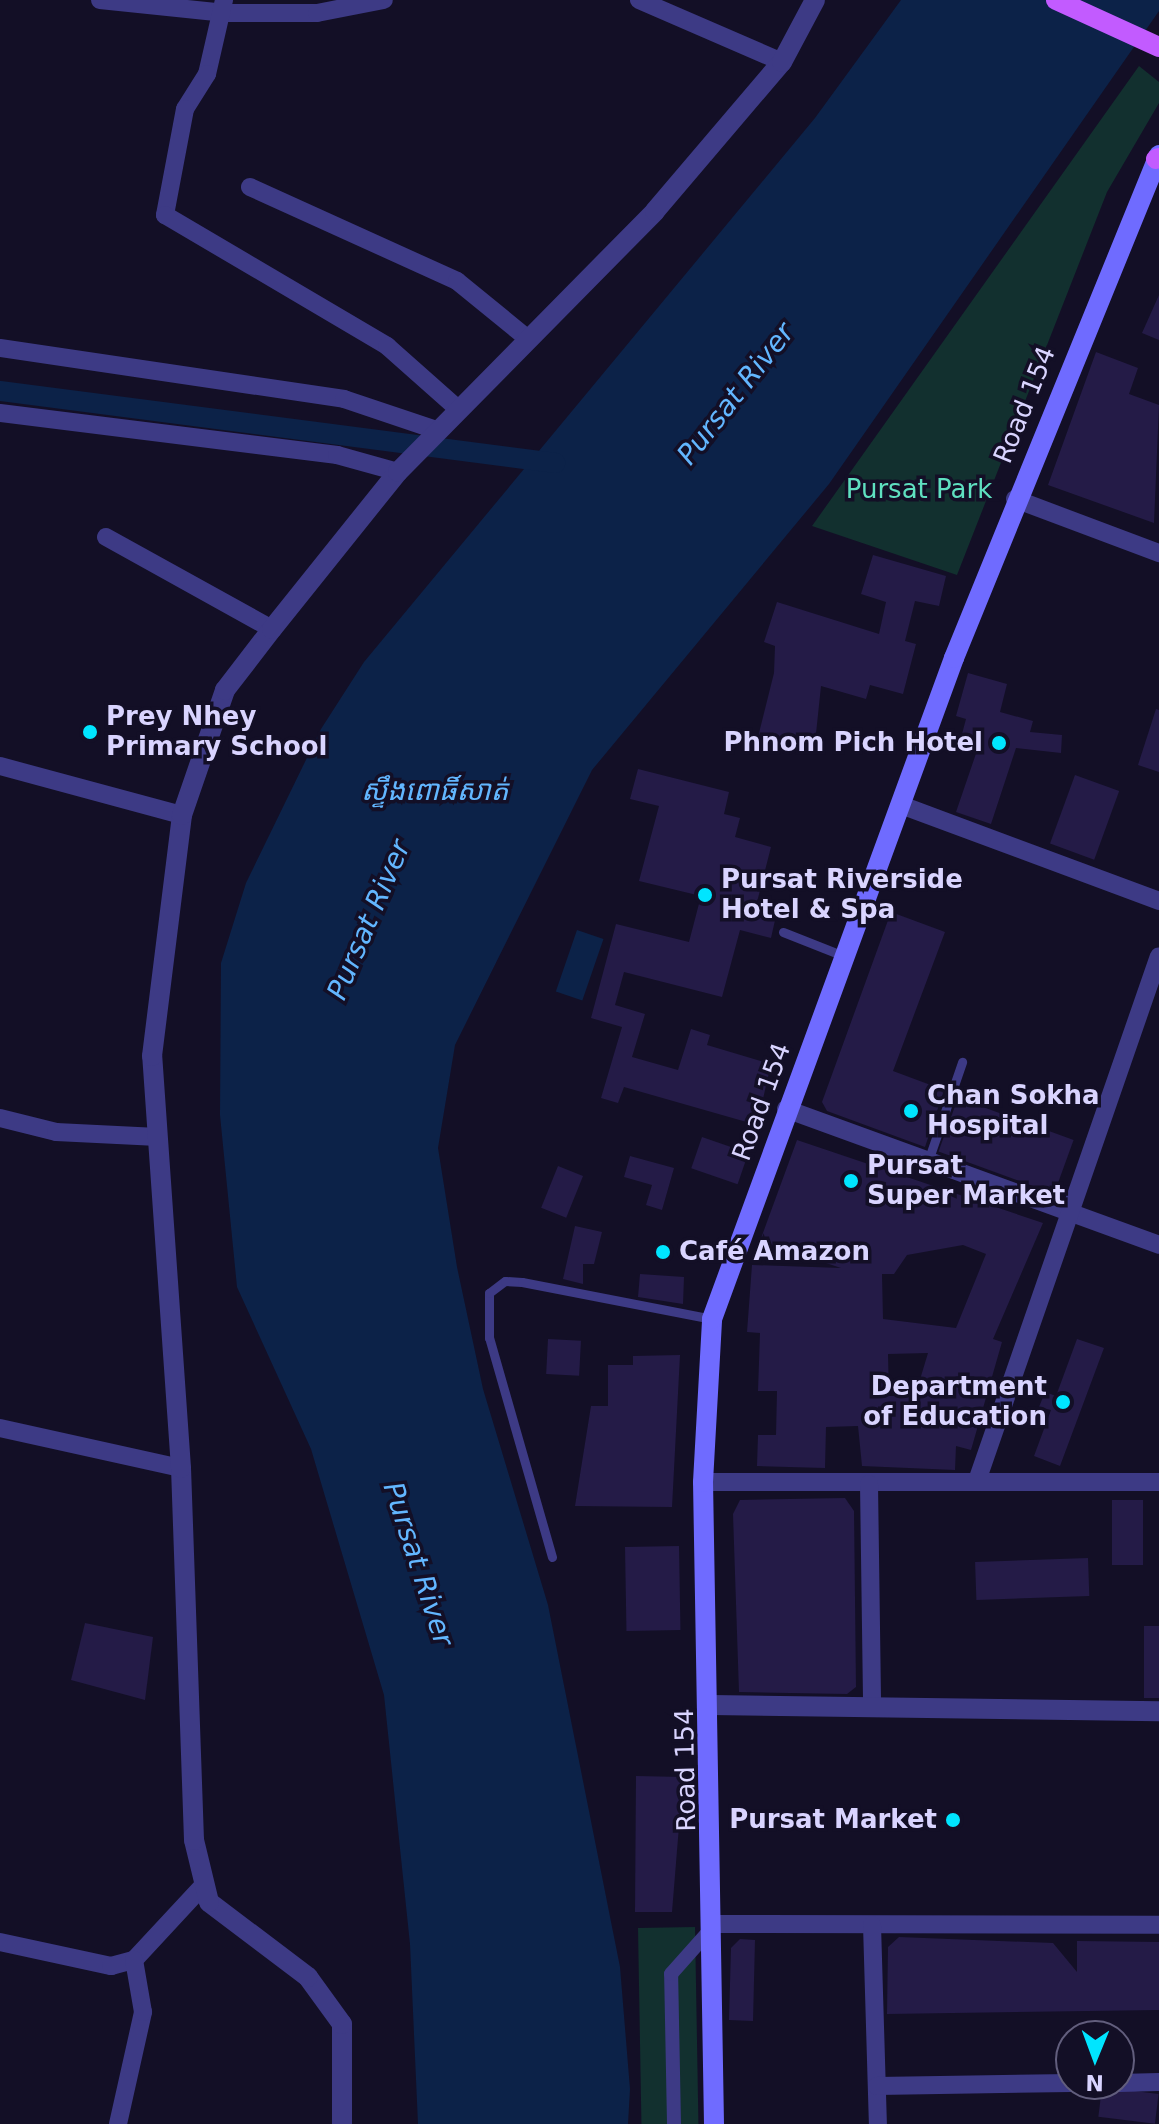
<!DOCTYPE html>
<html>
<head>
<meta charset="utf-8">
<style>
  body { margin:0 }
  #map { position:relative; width:1159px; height:2124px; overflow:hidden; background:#130f26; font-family:"DejaVu Sans","Noto Sans Khmer",sans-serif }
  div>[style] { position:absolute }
  .green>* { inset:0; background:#12302f; transform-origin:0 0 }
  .water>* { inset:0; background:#0c2248; transform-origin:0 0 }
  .canal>* { height:20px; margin:-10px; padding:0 10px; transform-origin:10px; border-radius:10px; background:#0c2248 }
  .building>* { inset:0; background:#241b47; transform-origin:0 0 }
  .service>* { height:9px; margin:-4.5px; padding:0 4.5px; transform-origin:4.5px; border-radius:4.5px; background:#3d3a85 }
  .pedestrian>* { height:14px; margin:-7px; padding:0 7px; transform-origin:7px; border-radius:7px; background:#3d3a85 }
  .minor>* { height:18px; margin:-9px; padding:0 9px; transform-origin:9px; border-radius:9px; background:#3d3a85 }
  .tertiary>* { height:20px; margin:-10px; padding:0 10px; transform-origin:10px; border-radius:10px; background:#3d3a85 }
  .secondary>* { height:20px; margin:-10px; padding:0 10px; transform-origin:10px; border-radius:10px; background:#6f6bff }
  .primary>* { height:20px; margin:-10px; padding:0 10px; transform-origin:10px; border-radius:10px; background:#c25bff }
  .dots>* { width:22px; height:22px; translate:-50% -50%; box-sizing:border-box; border:4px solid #130f26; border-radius:50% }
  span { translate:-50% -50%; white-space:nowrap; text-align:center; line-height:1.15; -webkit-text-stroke:7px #130f26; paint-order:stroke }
  .street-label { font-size:26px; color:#d9d4ff }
  .park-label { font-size:26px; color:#5fe0c0 }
  .poi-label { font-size:26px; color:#d9d4ff; font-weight:700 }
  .left { translate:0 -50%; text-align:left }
  .right { translate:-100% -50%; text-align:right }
  .water-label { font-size:28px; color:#62b6ff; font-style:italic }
  .north { position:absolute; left:1055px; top:2020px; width:80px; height:80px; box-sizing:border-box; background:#130f26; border:2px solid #625e7d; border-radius:50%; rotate:181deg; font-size:22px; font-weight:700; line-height:32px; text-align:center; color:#d9d4ff }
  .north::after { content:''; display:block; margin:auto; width:28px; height:36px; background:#00e5ff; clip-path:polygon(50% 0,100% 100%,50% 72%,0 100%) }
</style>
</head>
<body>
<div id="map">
  <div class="green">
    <i style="clip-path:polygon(1139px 66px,1159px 82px,1159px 103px,1107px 192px,957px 575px,812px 526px)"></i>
    <i style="left:695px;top:1927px;width:197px;height:57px;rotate:89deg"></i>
  </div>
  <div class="water">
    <i style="clip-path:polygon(901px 0,1159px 0,1159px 11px,829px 484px,592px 770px,455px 1045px,438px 1148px,457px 1267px,483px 1389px,548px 1605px,620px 1967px,630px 2089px,628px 2124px,418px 2124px,410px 1944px,384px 1695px,311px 1449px,237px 1287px,220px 1115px,221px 963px,246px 883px,321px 729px,364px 662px,815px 118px)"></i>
    <i style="left:577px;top:930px;width:28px;height:65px;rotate:19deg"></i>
  </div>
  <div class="canal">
    <i style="left:0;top:391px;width:560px;rotate:7.39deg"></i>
  </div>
  <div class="building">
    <i style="clip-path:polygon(1159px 295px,1159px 340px,1142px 333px)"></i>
    <i style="clip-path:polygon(1096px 352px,1138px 368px,1129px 394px,1159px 405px,1154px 523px,1048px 485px)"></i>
    <i style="clip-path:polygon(873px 555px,946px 576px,939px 606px,915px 601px,905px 641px,916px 644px,903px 694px,870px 685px,866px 699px,821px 686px,815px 743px,797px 739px,794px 751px,757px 741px,774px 673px,775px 646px,764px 642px,777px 602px,879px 634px,886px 602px,861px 594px)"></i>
    <i style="clip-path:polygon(968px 673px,1007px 684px,1000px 712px,1033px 721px,1030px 732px,1062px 735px,1061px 753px,1016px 748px,991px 824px,956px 812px,981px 739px,962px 734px,966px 719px,956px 716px)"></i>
    <i style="clip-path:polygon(1156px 709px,1159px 710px,1159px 772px,1138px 765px)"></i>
    <i style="clip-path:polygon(638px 769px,729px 792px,724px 814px,740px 818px,735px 837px,771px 847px,757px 902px,778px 907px,771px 938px,740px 930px,722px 997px,624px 972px,615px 1005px,645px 1014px,632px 1057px,678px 1070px,691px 1029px,710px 1035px,707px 1045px,771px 1064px,757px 1125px,624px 1087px,618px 1103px,601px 1098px,622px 1027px,591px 1018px,616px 924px,689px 942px,701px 896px,639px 881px,659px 806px,630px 799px)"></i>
    <i style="left:1075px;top:775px;width:47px;height:73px;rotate:20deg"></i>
    <i style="clip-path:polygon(891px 912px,945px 932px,893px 1071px,944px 1090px,925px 1147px,827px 1111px,822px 1102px)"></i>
    <i style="left:958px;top:1098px;width:123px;height:57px;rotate:20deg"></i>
    <i style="left:702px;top:1137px;width:49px;height:33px;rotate:19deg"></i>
    <i style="clip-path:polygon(evenodd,797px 1140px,1043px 1223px,993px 1339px,1002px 1342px,971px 1450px,956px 1446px,955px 1470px,862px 1466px,858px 1426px,826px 1427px,825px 1468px,757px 1466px,758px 1435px,776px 1435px,777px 1391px,758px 1391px,760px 1333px,747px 1332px,752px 1265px,841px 1268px,760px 1241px,797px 1140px,963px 1245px,986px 1254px,956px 1328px,883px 1319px,882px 1274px,894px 1274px,907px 1255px,963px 1245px,797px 1140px,928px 1353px,915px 1396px,889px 1396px,888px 1354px,928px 1353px)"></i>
    <i style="clip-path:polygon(630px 1156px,674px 1168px,662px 1210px,646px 1205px,652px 1185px,624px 1177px)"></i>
    <i style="left:558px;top:1166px;width:27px;height:45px;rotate:22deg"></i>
    <i style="clip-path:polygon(575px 1226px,602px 1232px,594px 1264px,583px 1264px,583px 1284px,563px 1279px)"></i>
    <i style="clip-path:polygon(640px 1274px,684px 1277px,683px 1304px,638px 1297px)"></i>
    <i style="left:548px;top:1339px;width:33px;height:35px;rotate:3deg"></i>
    <i style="clip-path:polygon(1077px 1339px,1104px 1348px,1060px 1466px,1034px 1456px,1051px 1410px,1039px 1407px,1045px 1392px,1056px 1396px)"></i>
    <i style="clip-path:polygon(680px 1355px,672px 1507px,575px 1506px,591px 1406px,608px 1406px,608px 1365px,633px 1365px,633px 1356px)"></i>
    <i style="clip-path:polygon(845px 1498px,854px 1511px,856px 1687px,847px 1694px,739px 1692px,733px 1514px,740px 1500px)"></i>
    <i style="left:1112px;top:1500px;width:31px;height:65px"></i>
    <i style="left:679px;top:1546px;width:84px;height:54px;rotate:89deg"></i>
    <i style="left:1088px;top:1558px;width:38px;height:113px;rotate:88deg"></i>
    <i style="clip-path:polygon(85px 1623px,153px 1637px,145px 1700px,71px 1680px)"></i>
    <i style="left:1144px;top:1626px;width:15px;height:72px"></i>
    <i style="clip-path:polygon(636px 1776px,683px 1777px,672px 1912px,635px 1912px)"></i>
    <i style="clip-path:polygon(899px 1937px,1053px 1943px,1077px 1972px,1077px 1941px,1159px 1942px,1159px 2010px,887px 2014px,888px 1947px)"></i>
    <i style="clip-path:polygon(740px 1939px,755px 1940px,753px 2021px,729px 2020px,731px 1948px)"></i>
    <i style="left:1102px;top:2087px;width:57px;height:30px;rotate:7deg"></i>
  </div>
  <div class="service">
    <i style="left:783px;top:932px;width:66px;rotate:21.5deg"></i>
    <i style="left:928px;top:1161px;width:105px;rotate:-71deg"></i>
    <i style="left:552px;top:1557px;width:228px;rotate:-106deg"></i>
    <i style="left:489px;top:1338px;width:45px;rotate:-90deg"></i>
    <i style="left:489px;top:1293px;width:20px;rotate:-37deg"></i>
    <i style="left:505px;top:1281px;width:17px;rotate:3deg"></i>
    <i style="left:522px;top:1282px;width:194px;rotate:11deg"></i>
  </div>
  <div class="pedestrian">
    <i style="left:674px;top:2124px;width:150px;rotate:-91.1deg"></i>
    <i style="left:671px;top:1974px;width:62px;rotate:-48.3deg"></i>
  </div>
  <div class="minor">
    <i style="left:100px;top:0;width:126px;rotate:5.9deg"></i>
    <i style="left:225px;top:13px;width:92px"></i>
    <i style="left:317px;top:13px;width:68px;rotate:-11deg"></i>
    <i style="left:224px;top:0;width:76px;rotate:102.9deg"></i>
    <i style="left:207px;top:74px;width:41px;rotate:122.2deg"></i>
    <i style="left:185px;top:109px;width:108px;rotate:100.7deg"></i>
    <i style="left:165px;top:215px;width:258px;rotate:30.5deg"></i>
    <i style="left:387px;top:346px;width:95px;rotate:41.6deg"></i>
    <i style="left:639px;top:0;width:156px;rotate:23.4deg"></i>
    <i style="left:250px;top:187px;width:227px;rotate:24.4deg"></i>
    <i style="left:457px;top:281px;width:92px;rotate:39.2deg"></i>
    <i style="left:0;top:348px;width:348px;rotate:8.4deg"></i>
    <i style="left:344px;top:399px;width:100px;rotate:18.6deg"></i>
    <i style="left:0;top:413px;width:340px;rotate:7.1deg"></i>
    <i style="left:337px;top:455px;width:63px;rotate:15.6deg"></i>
    <i style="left:1015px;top:499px;width:154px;rotate:20.6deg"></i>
    <i style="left:106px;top:537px;width:190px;rotate:29deg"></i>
    <i style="left:0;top:766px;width:188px;rotate:15.1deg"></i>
    <i style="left:901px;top:805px;width:275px;rotate:20.4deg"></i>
    <i style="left:786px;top:1109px;width:397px;rotate:20deg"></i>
    <i style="left:0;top:1118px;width:58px;rotate:14deg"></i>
    <i style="left:56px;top:1132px;width:102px;rotate:2.8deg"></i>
    <i style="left:0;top:1428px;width:185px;rotate:12.5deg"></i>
    <i style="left:978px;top:1478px;width:552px;rotate:-70.88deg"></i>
    <i style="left:703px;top:1482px;width:456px"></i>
    <i style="left:869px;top:1484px;width:223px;rotate:89.2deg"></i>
    <i style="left:715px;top:1924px;width:444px;rotate:0.1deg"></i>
    <i style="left:872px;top:1925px;width:199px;rotate:88.3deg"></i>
    <i style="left:0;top:1942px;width:114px;rotate:12.2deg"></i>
    <i style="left:111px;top:1966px;width:24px;rotate:-15deg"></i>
    <i style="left:134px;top:1960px;width:98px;rotate:-47.1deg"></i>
    <i style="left:1119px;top:2083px;width:40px;rotate:-1.4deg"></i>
    <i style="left:877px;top:2086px;width:194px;rotate:-0.9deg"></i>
    <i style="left:118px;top:2124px;width:115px;rotate:-77.4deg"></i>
    <i style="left:143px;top:2012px;width:53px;rotate:-99.8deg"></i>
  </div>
  <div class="tertiary">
    <i style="left:711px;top:1705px;width:448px;rotate:0.8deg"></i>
    <i style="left:342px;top:2124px;width:100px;rotate:-90deg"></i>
    <i style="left:342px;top:2024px;width:58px;rotate:-125.9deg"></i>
    <i style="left:308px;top:1977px;width:124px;rotate:-142.9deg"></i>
    <i style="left:209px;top:1902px;width:64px;rotate:-103.6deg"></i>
    <i style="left:194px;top:1840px;width:372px;rotate:-92deg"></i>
    <i style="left:181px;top:1468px;width:413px;rotate:-94deg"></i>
    <i style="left:152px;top:1056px;width:243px;rotate:-82.9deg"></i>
    <i style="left:182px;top:815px;width:132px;rotate:-71deg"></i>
    <i style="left:225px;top:690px;width:77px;rotate:-52.4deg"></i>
    <i style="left:272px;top:629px;width:201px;rotate:-51.3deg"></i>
    <i style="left:398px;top:472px;width:366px;rotate:-45.4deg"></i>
    <i style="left:655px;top:211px;width:196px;rotate:-49.6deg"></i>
    <i style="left:782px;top:62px;width:70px;rotate:-62deg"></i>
  </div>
  <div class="secondary">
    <i style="left:714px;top:2124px;width:642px;rotate:-90.98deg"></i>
    <i style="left:703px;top:1482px;width:163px;rotate:-86.8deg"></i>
    <i style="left:712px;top:1319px;width:704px;rotate:-69.89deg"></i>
    <i style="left:954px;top:658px;width:543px;rotate:-67.83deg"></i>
  </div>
  <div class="primary">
    <i style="left:1056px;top:0;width:113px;rotate:24.5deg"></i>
    <i style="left:1156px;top:159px;width:3px;rotate:-18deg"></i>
  </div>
  <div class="dots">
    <i style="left:90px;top:732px;background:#00e5ff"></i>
    <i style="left:999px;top:743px;background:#00e5ff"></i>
    <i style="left:705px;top:895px;background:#00e5ff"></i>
    <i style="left:911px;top:1111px;background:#00e5ff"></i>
    <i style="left:851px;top:1181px;background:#00e5ff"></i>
    <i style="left:663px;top:1252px;background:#00e5ff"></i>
    <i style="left:1063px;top:1402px;background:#00e5ff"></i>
    <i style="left:953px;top:1820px;background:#00e5ff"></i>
  </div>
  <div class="street-label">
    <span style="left:1025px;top:405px;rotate:-68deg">Road 154</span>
    <span style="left:762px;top:1102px;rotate:-70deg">Road 154</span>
    <span style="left:686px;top:1770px;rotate:-91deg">Road 154</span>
  </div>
  <div class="park-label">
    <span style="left:919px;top:490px">Pursat Park</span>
  </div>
  <div class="poi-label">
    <span class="left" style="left:106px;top:732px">Prey Nhey<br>Primary School</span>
    <span class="right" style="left:983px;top:743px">Phnom Pich Hotel</span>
    <span class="left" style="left:721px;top:895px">Pursat Riverside<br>Hotel &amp; Spa</span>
    <span class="left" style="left:927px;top:1111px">Chan Sokha<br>Hospital</span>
    <span class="left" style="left:867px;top:1181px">Pursat<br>Super Market</span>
    <span class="left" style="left:679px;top:1252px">Café Amazon</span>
    <span class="right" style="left:1047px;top:1402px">Department<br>of Education</span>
    <span class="right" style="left:937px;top:1820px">Pursat Market</span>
  </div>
  <div class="water-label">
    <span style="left:736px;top:394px;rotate:-52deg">Pursat River</span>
    <span style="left:435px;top:791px">ស្ទឹងពោធិ៍សាត់</span>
    <span style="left:369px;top:920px;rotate:-67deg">Pursat River</span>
    <span style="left:418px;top:1564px;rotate:72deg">Pursat River</span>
  </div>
  <div class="north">N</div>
</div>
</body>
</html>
